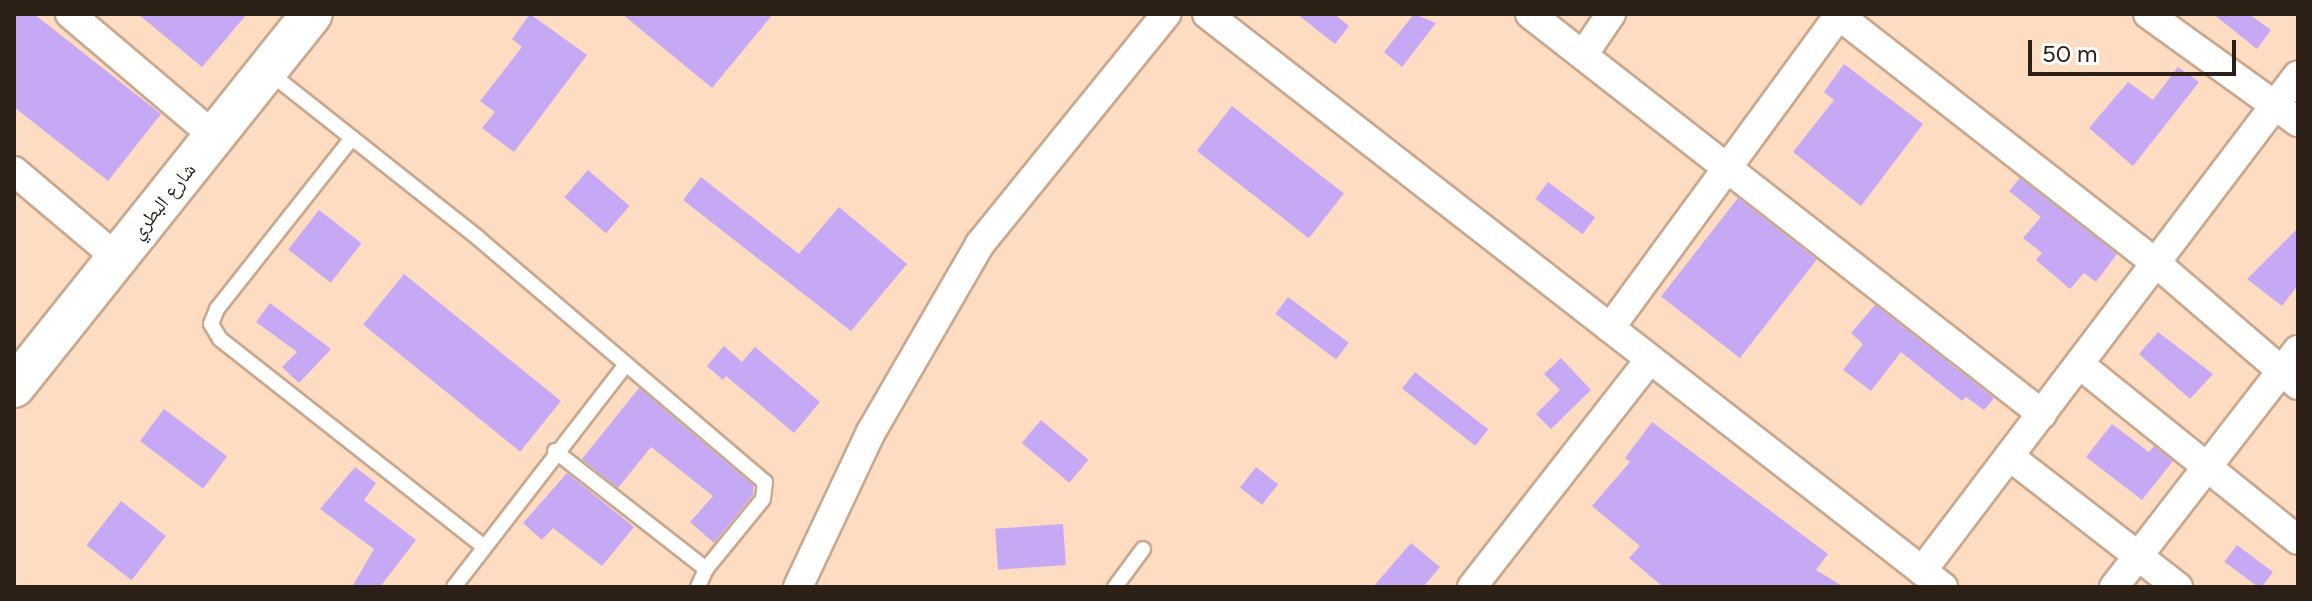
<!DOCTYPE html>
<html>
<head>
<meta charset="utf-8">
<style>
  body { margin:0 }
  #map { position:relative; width:2312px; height:601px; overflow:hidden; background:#fedcc2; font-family:Figtree,"Noto Naskh Arabic",sans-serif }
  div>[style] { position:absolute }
  .building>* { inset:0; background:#c5a9f5; transform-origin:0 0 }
  .roads { filter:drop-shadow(2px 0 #c8a88f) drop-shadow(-2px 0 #c8a88f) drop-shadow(0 2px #c8a88f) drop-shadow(0 -2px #c8a88f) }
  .lane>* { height:14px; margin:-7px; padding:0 7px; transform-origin:7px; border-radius:7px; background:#fff }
  .street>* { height:28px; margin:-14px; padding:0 14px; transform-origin:14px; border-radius:14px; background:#fff }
  .secondary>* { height:40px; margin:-20px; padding:0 20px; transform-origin:20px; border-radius:20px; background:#fff }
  span { translate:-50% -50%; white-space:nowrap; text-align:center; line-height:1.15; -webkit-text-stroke:8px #fff; paint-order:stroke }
  .street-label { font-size:20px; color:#2c2016 }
  .frame { position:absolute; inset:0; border:16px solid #2c2016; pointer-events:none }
  .scale { position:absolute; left:2028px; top:40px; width:208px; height:36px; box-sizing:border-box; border:4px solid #2c2016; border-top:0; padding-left:10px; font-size:24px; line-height:28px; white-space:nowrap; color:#2c2016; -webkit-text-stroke:6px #fff; paint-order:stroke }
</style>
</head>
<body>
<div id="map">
  <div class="building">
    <i style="clip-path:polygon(14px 14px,34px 14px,161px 114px,108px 181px,14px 107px)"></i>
    <i style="clip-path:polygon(138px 14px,247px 14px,202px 67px)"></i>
    <i style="clip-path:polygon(530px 14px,587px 55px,514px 152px,482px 128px,495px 112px,480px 101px,522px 47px,512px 39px)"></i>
    <i style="clip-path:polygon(622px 14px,773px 14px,712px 88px)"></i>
    <i style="clip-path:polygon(1297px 14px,1334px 14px,1349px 26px,1335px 44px)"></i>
    <i style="clip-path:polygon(1414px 14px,1436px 23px,1402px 67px,1384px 52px)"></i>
    <i style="clip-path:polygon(2213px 14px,2249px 14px,2271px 30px,2257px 49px)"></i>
    <i style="clip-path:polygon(1844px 64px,1923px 124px,1861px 206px,1793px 152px,1834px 100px,1824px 92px)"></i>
    <i style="clip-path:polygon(2178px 67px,2199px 82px,2133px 166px,2089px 128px,2128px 82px,2153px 100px)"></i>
    <i style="left:1232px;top:106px;width:142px;height:57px;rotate:38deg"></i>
    <i style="left:588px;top:170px;width:55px;height:36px;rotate:41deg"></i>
    <i style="clip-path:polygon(701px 177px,799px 254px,839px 207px,907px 264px,851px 331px,683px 200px)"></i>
    <i style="clip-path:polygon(2020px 178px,2117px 254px,2096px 282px,2084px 273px,2070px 289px,2036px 260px,2042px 253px,2023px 238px,2041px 217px,2009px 191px)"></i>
    <i style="left:1548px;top:182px;width:59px;height:21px;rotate:37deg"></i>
    <i style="left:1738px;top:198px;width:100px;height:125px;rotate:38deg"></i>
    <i style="left:319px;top:210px;width:54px;height:50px;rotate:38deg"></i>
    <i style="clip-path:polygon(2298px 228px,2298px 285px,2282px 306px,2247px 279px)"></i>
    <i style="left:404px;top:274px;width:202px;height:65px;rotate:39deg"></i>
    <i style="left:1288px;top:297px;width:76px;height:21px;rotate:37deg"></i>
    <i style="clip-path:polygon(270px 303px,331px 349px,299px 383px,282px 367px,297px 352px,256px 322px)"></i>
    <i style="clip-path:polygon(1875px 305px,1994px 398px,1984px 410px,1966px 397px,1962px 401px,1901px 352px,1871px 391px,1843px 370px,1863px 344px,1851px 333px)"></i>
    <i style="clip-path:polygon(2158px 332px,2213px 374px,2190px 399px,2139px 354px)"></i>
    <i style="clip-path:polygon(724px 346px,742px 362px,755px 347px,820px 402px,794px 433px,726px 376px,723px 380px,707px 366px)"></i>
    <i style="clip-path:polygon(1561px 358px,1591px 390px,1551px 429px,1536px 414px,1560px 390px,1544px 374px)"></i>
    <i style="left:1415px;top:372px;width:93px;height:21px;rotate:38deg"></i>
    <i style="clip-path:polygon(639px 388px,754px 486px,753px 495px,714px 543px,690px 522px,713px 496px,651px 447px,618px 488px,582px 459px)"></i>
    <i style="left:164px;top:409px;width:79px;height:40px;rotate:37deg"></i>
    <i style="left:1041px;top:420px;width:62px;height:30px;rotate:40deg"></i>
    <i style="clip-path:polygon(1652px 422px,1828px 554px,1816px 570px,1844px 587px,1663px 587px,1629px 558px,1640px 546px,1592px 506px,1630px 462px,1625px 458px)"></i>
    <i style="clip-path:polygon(2112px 424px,2149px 452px,2154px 446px,2173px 461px,2142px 500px,2086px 457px)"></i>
    <i style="clip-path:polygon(355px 467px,376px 483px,364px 500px,416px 540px,380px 587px,352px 587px,374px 549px,320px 509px)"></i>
    <i style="left:1256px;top:467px;width:28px;height:26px;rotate:38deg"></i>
    <i style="clip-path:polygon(567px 473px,634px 527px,602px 566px,553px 528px,542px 540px,523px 523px)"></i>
    <i style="left:121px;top:501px;width:57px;height:56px;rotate:38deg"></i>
    <i style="left:1063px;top:524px;width:41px;height:68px;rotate:86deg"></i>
    <i style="clip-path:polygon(1411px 543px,1440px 567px,1423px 587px,1373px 587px)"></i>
    <i style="left:2237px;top:545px;width:45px;height:21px;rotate:37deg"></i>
  </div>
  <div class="roads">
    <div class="lane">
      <i style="left:270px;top:73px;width:265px;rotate:38.4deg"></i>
      <i style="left:478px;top:238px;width:377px;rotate:40.4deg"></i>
      <i style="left:765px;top:482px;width:17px;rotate:97deg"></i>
      <i style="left:763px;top:499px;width:90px;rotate:129.2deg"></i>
      <i style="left:706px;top:569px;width:20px;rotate:114deg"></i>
      <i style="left:352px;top:138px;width:218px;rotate:128.3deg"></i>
      <i style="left:217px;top:309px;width:16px;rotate:112deg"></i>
      <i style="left:211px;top:324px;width:17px;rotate:59deg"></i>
      <i style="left:220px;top:339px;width:333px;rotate:38.2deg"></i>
      <i style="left:555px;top:451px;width:192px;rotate:38deg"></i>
      <i style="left:454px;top:587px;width:278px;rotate:-52.3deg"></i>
      <i style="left:1115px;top:587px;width:47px;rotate:-53.6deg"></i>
    </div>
    <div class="street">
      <i style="left:70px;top:14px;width:189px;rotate:40.3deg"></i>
      <i style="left:1207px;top:14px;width:933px;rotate:37.9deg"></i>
      <i style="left:1530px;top:14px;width:650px;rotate:38deg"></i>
      <i style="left:1837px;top:14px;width:405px;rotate:38deg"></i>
      <i style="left:2156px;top:263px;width:187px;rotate:40.7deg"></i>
      <i style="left:2148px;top:14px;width:185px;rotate:35.8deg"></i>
      <i style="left:1583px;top:55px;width:50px;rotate:-55.7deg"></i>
      <i style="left:14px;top:171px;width:135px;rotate:40.2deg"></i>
      <i style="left:1610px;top:328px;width:389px;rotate:-53.8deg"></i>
      <i style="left:2079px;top:364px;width:281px;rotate:38.8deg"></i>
      <i style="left:2009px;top:456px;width:214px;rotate:37.8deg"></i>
      <i style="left:1922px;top:571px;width:622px;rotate:-52.84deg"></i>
      <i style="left:798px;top:587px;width:171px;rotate:-64.8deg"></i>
      <i style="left:871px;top:432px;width:217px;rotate:-59.9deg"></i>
      <i style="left:980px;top:244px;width:296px;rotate:-51deg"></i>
      <i style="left:1472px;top:587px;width:289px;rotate:-52deg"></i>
      <i style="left:2114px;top:587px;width:300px;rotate:-52.2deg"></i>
    </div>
    <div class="secondary">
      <i style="left:14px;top:387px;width:477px;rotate:-51.4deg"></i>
    </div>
  </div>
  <div class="street-label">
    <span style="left:163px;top:201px;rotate:-51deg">شارع البطري</span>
  </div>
  <div class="frame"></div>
  <div class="scale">50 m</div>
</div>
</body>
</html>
